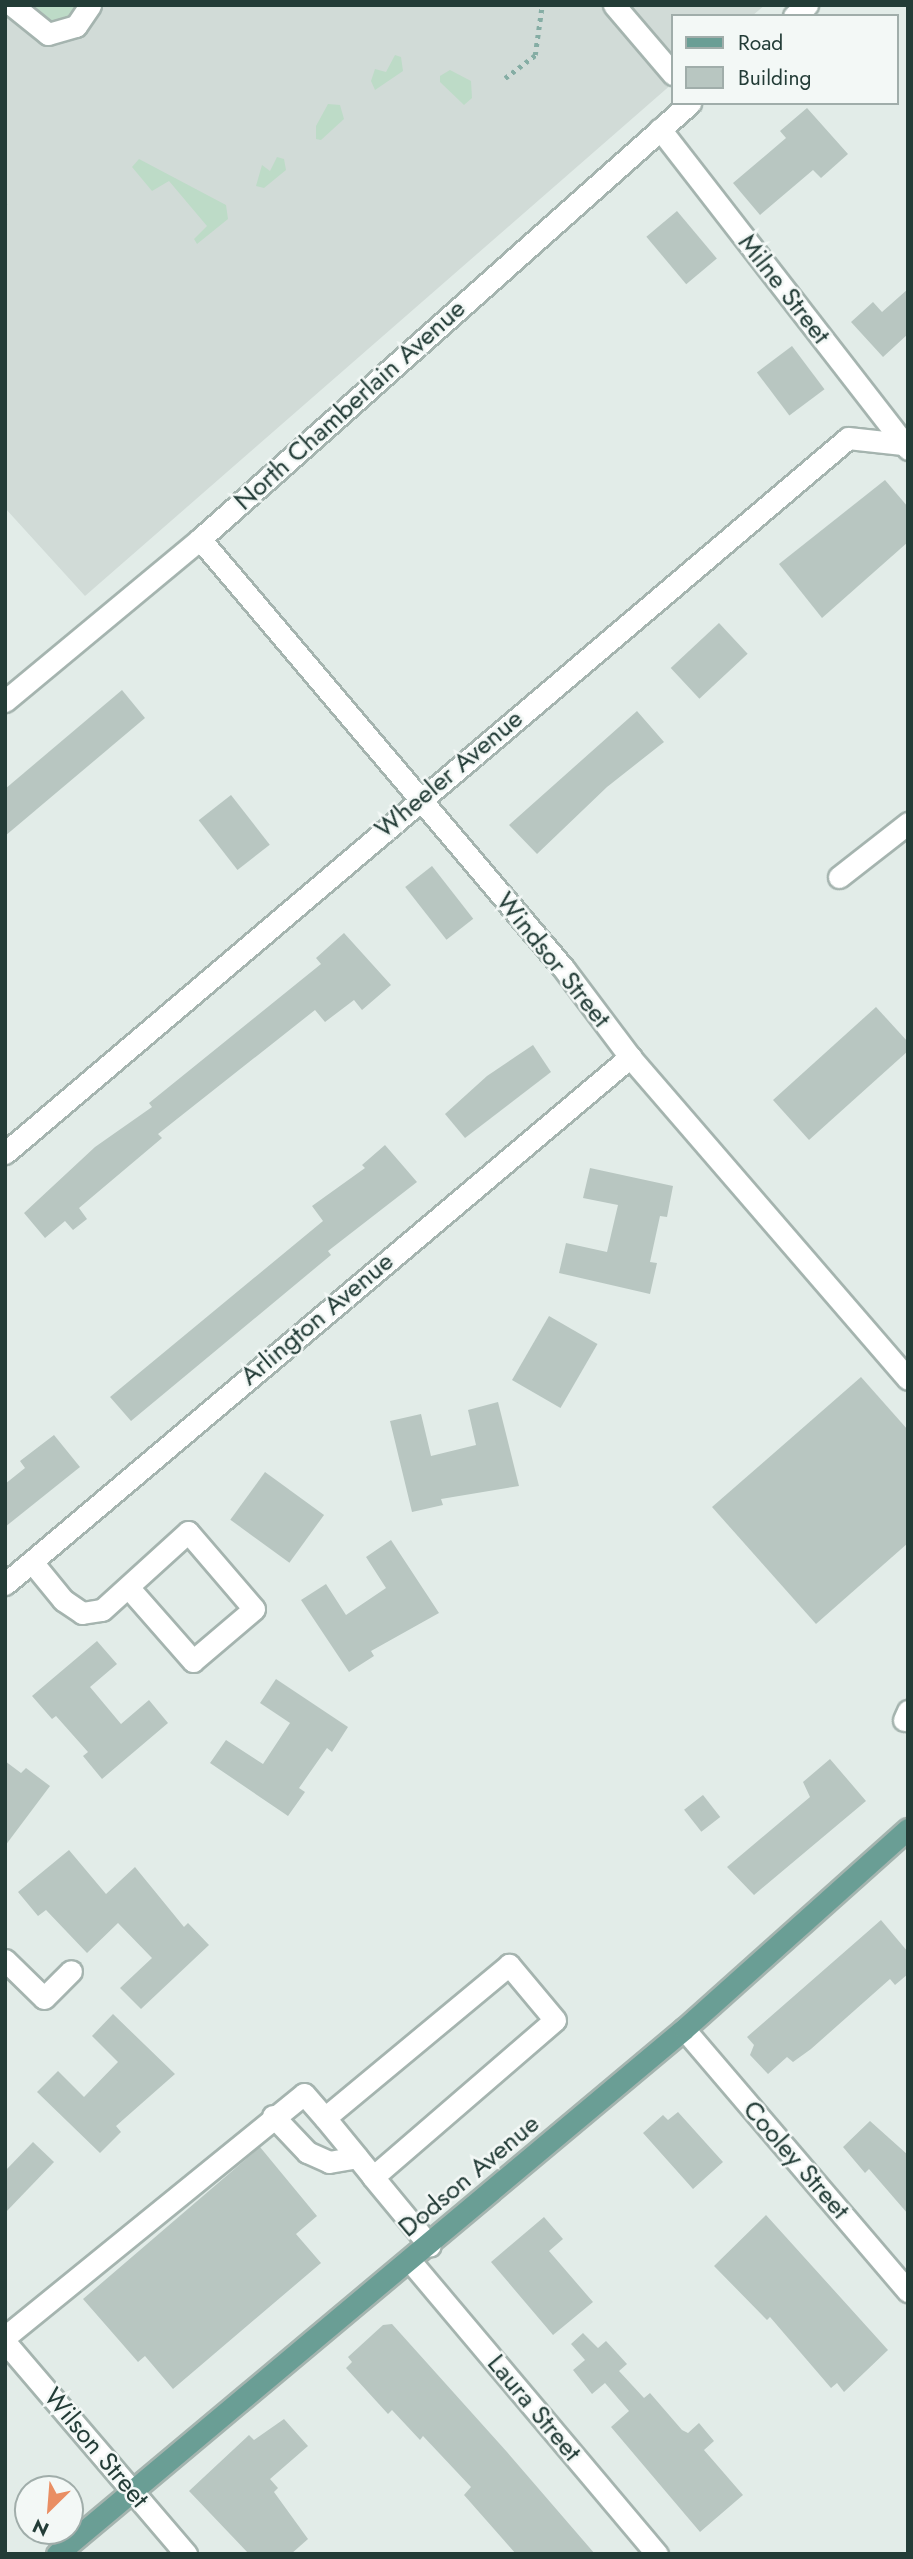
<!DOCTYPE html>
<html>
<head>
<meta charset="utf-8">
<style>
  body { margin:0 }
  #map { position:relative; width:913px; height:2559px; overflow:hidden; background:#e2ece8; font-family:Jost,sans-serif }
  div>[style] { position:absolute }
  .built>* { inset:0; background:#d1dbd7 }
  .green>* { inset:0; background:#bddbc7 }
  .building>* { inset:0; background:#b8c6c1; transform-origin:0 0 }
  .path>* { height:4.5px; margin-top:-2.25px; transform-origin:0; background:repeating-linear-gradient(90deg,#85ada4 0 3.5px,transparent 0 8.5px) }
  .roads { filter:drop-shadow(2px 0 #a5b4af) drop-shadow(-2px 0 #a5b4af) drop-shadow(0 2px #a5b4af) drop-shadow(0 -2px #a5b4af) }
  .minor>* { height:21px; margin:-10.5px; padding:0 10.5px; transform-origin:10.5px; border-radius:10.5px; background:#fff }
  .major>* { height:21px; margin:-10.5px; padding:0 10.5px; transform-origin:10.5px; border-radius:10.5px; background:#6a9e95 }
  span { translate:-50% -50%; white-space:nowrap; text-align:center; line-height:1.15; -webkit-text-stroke:5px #f3f8f6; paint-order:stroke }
  .street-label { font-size:26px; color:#233c37 }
  .frame { position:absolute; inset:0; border:7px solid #233c37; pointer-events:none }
  .legend { position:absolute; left:671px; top:14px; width:228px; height:91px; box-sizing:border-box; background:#f3f8f6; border:2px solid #a0adaa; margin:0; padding:9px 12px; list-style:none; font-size:21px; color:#233c37 }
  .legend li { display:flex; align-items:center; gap:14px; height:35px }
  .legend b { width:35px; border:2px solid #a0adaa }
  .north { position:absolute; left:14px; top:2475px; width:70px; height:70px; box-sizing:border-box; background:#f3f8f6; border:2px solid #a0adaa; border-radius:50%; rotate:205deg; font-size:19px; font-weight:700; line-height:28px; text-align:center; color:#233c37 }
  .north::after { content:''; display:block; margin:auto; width:24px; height:32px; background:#e98e63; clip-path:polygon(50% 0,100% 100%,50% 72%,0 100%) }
</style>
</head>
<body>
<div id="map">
  <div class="built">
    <i style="clip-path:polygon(5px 5px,765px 5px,752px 16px,673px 16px,673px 83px,85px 596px,5px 508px)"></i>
  </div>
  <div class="green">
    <i style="clip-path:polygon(28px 5px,79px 5px,68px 17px,52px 21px)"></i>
    <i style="clip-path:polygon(395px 55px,401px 57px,403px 71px,375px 90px,371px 81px,375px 69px,386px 72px)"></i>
    <i style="clip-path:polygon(450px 70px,471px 81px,472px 98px,464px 105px,440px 82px,440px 76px)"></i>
    <i style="clip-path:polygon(328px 104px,340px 105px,344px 119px,321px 140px,316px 139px,316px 126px)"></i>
    <i style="clip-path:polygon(277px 157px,284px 159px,286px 170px,264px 188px,256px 186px,262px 165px,270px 171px)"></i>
    <i style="clip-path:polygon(139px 159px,226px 205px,228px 219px,197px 244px,194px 239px,207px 226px,169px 181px,152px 191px,132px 167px)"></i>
  </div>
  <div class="building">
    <i style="clip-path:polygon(807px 108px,848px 154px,821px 178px,813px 170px,760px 215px,733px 183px,786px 138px,780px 131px)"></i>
    <i style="left:677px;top:211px;width:62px;height:40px;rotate:50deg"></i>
    <i style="clip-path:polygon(908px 289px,908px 334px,883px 357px,851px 322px,873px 302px,882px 312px)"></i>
    <i style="left:792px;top:346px;width:54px;height:44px;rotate:53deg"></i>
    <i style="clip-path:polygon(885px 480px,908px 507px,908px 542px,822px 618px,779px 564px)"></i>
    <i style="left:719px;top:623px;width:42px;height:66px;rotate:47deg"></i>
    <i style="clip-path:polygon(122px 690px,145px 718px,5px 836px,5px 789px)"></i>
    <i style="clip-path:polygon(637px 711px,664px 742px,607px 787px,537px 854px,509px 825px)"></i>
    <i style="left:231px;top:795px;width:63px;height:41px;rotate:52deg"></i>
    <i style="left:432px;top:866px;width:67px;height:34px;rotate:52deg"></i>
    <i style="clip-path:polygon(344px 933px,391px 985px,362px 1010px,354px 1000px,325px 1022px,315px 1010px,158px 1134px,162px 1138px,79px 1208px,87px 1219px,73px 1230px,65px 1221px,45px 1238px,24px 1213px,95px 1147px,152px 1107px,149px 1103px,321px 964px,316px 958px)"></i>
    <i style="clip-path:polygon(876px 1007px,908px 1042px,908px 1051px,809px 1140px,773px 1100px)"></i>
    <i style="clip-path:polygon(533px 1045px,551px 1072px,465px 1138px,445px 1114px,487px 1076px)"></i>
    <i style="clip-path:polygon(385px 1145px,417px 1182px,328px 1251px,331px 1255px,131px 1421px,110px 1397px,323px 1221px,312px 1206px,365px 1168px,362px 1165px)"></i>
    <i style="clip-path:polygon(590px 1168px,673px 1186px,667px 1217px,660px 1216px,650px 1262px,657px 1263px,650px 1294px,559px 1273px,566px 1243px,607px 1252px,618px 1205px,583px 1198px)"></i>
    <i style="left:549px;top:1316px;width:56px;height:74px;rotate:30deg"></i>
    <i style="clip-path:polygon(861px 1377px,908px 1430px,908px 1543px,816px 1624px,712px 1507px)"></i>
    <i style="clip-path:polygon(498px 1402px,519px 1486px,441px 1499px,443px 1505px,412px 1512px,390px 1421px,421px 1414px,431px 1456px,476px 1445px,468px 1410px)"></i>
    <i style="clip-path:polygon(54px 1435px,80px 1467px,5px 1527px,5px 1484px,25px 1468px,20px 1461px)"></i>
    <i style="left:265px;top:1472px;width:73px;height:59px;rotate:36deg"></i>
    <i style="clip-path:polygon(391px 1540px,439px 1613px,371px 1651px,374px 1656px,349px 1672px,301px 1600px,326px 1584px,346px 1615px,386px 1588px,366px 1557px)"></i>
    <i style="clip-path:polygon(97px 1641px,117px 1664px,90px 1687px,121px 1724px,149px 1700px,168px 1723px,102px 1779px,83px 1756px,88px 1752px,56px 1716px,52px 1719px,32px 1696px)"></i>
    <i style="clip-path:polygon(276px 1679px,348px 1727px,332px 1752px,327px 1748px,299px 1788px,305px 1792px,288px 1816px,210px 1763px,226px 1740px,263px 1764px,290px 1723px,260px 1703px)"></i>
    <i style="clip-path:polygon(830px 1759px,866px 1801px,754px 1895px,727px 1867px,810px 1797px,803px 1782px)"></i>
    <i style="clip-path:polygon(5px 1761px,21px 1773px,26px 1768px,50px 1786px,5px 1846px)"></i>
    <i style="left:703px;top:1795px;width:28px;height:24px;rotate:52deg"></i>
    <i style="clip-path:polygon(69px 1850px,106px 1894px,135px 1867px,184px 1927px,188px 1923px,209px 1945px,141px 2009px,120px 1988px,152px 1958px,118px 1923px,87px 1953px,46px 1910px,38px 1916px,18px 1892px)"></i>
    <i style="clip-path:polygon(881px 1920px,908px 1952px,908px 1974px,895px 1985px,890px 1979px,811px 2049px,793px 2062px,787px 2057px,768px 2074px,750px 2055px,754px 2045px,747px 2037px)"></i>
    <i style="clip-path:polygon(113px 2014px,175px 2074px,116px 2126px,121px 2132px,100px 2153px,37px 2092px,58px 2071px,84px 2097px,118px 2062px,92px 2036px)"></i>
    <i style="clip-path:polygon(678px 2112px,723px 2162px,693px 2189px,643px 2133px,663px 2115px,668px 2120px)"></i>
    <i style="clip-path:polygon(870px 2121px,908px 2155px,908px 2214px,869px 2169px,865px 2173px,843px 2147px)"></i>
    <i style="clip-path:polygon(33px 2142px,54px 2162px,5px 2213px,5px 2171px)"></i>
    <i style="clip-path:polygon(260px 2147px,317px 2216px,296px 2234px,321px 2263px,173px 2389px,145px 2356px,138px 2362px,83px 2299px)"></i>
    <i style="clip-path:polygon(766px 2215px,888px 2350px,844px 2392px,837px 2383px,831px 2388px,770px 2317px,767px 2320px,714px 2266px)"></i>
    <i style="clip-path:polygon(544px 2217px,563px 2239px,549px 2251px,593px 2302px,553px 2335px,491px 2262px)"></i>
    <i style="clip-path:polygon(392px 2324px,507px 2452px,595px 2554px,516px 2554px,464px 2495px,471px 2487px,423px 2436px,420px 2440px,392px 2410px,388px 2414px,346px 2368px,352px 2362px,348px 2357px,383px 2325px)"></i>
    <i style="clip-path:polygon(583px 2333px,598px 2348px,606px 2341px,627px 2364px,619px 2371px,644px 2398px,650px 2393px,682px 2430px,688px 2433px,699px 2423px,714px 2441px,704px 2450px,743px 2495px,700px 2532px,611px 2427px,629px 2411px,605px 2383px,592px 2394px,573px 2370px,585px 2360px,571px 2344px)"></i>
    <i style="clip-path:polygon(284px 2419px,308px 2446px,270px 2479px,278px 2488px,274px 2492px,308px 2539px,291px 2554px,249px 2554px,189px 2491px,249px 2435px,254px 2440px)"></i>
  </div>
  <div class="path">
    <i style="left:505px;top:78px;width:38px;rotate:-37deg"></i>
    <i style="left:535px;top:55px;width:50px;rotate:-82deg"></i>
    <i style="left:5px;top:205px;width:1px;rotate:45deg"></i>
  </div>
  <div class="roads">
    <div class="minor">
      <i style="left:12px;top:5px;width:46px;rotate:38.9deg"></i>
      <i style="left:48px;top:34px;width:29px;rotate:-16deg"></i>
      <i style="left:76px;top:26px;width:25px;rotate:-56deg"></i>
      <i style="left:614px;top:5px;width:91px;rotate:49.5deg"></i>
      <i style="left:794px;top:16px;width:17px;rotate:-40deg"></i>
      <i style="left:660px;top:129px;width:405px;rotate:52.2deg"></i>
      <i style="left:200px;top:539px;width:563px;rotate:49.75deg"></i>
      <i style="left:564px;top:969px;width:110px;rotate:53.1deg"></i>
      <i style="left:630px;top:1057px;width:425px;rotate:49.2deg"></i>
      <i style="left:5px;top:701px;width:254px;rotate:-39.7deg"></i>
      <i style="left:200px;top:539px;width:656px;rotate:-41.66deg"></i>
      <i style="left:839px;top:877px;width:88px;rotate:-38deg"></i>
      <i style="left:5px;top:1153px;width:1105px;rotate:-40.3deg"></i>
      <i style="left:848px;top:438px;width:55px;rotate:6.2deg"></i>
      <i style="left:903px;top:444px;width:6px;rotate:-39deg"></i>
      <i style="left:32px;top:1562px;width:49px;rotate:50.8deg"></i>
      <i style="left:63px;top:1600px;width:23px;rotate:34deg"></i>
      <i style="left:82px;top:1613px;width:20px;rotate:-9deg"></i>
      <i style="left:102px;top:1610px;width:116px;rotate:-42.2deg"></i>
      <i style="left:188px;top:1532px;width:101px;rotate:49.4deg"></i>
      <i style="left:254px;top:1609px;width:80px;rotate:139.6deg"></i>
      <i style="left:193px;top:1661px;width:98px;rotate:-131.3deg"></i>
      <i style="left:5px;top:1584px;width:818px;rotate:-40.14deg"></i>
      <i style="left:904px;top:1720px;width:10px;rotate:-66deg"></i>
      <i style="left:5px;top:1960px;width:54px;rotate:44.3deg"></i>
      <i style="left:44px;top:1998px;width:38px;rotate:-45deg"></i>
      <i style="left:684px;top:2029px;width:345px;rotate:49.5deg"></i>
      <i style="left:273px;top:2116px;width:50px;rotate:46.6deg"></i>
      <i style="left:307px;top:2152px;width:24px;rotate:24deg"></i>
      <i style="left:329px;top:2162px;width:28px;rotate:-10deg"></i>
      <i style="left:373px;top:2177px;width:240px;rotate:-40.8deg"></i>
      <i style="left:555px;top:2020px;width:72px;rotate:-129.9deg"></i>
      <i style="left:509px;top:1965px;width:239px;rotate:140.3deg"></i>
      <i style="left:325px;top:2118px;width:50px;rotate:50.6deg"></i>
      <i style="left:357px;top:2157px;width:26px;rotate:51deg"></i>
      <i style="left:373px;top:2177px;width:89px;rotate:50.4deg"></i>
      <i style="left:411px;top:2262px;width:382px;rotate:49.9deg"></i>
      <i style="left:5px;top:2337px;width:385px;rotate:-39.1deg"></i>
      <i style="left:304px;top:2094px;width:32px;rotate:49deg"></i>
      <i style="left:5px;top:2342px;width:279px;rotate:49.5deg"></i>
    </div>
    <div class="major">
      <i style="left:57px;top:2554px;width:818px;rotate:-39.94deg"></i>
      <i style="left:684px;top:2029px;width:300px;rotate:-41.8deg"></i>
    </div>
  </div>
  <div class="street-label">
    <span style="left:784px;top:289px;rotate:52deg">Milne Street</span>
    <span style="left:350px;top:405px;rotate:-42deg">North Chamberlain Avenue</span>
    <span style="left:449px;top:774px;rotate:-40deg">Wheeler Avenue</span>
    <span style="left:553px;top:960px;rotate:51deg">Windsor Street</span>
    <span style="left:317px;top:1319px;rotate:-40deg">Arlington Avenue</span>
    <span style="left:796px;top:2160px;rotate:49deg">Cooley Street</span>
    <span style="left:469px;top:2176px;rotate:-40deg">Dodson Avenue</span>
    <span style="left:534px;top:2408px;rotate:50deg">Laura Street</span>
    <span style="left:96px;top:2448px;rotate:50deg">Wilson Street</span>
  </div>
  <div class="frame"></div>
  <ul class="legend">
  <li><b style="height:9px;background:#6a9e95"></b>Road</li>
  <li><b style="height:19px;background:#b8c6c1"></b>Building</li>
  </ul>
  <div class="north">N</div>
</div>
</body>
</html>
